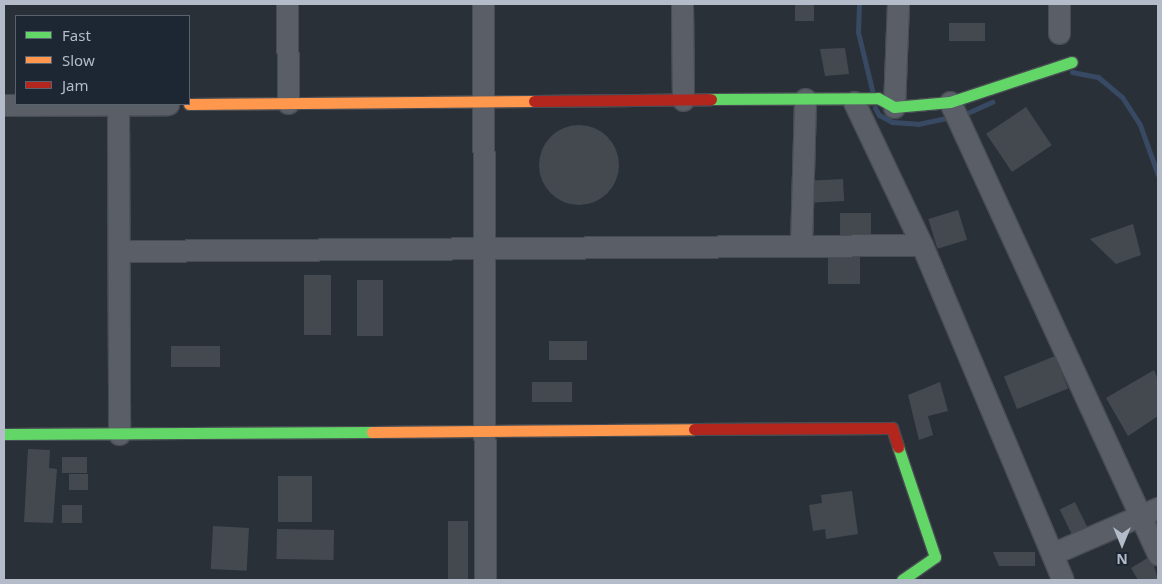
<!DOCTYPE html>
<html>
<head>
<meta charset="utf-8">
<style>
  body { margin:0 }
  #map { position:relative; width:1162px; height:584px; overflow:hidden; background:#2a3038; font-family:"Noto Sans",sans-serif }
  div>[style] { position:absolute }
  .stream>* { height:5px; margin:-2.5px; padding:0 2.5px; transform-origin:2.5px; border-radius:2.5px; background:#384963 }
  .building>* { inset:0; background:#444950; transform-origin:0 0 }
  .round { border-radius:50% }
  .roads { filter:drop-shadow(1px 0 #484c53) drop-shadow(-1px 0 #484c53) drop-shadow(0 1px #484c53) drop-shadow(0 -1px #484c53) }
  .street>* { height:21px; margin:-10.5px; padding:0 10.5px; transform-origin:10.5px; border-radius:10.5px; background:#5a5e66 }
  .fast>* { height:11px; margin:-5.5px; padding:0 5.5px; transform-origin:5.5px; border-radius:5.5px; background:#63d668 }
  .slow>* { height:11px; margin:-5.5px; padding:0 5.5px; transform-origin:5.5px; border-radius:5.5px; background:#ff974d }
  .jam>* { height:11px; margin:-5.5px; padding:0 5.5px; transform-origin:5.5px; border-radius:5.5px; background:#b3261e }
  span { translate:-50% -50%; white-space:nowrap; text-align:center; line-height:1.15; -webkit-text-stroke:4px #1d2633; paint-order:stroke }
  .frame { position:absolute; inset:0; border:5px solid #b4bcc9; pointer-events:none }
  .legend { position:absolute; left:15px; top:15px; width:175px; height:90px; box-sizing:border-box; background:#1d2633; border:1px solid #59626f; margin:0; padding:6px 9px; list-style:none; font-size:15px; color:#b4bcc9 }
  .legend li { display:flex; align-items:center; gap:10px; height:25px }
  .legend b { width:25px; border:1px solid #59626f }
  .north { position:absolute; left:1097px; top:519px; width:50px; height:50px; -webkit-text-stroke:4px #1d2633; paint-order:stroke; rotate:180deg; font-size:14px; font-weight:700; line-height:20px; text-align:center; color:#b4bcc9 }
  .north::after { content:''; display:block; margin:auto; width:18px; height:22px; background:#b4bcc9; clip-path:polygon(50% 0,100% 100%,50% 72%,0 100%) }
</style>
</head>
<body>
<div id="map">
  <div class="stream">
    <i style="left:859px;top:4px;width:28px;rotate:92deg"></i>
    <i style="left:858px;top:32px;width:60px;rotate:76.4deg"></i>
    <i style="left:1072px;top:72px;width:26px;rotate:11deg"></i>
    <i style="left:1098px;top:77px;width:31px;rotate:40deg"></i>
    <i style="left:1122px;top:97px;width:33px;rotate:57deg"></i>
    <i style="left:1140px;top:125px;width:53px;rotate:70.2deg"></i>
    <i style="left:875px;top:108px;width:8px;rotate:60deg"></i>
    <i style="left:879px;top:115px;width:15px;rotate:28deg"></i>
    <i style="left:892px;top:122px;width:26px;rotate:4deg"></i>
    <i style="left:918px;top:124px;width:33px;rotate:-12deg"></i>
    <i style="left:965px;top:114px;width:30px;rotate:-24deg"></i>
  </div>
  <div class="building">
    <i style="left:795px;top:4px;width:19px;height:17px"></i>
    <i style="left:949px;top:23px;width:36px;height:18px"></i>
    <i style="clip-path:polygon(845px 48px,849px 74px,825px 76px,820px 49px)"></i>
    <i style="left:1026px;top:107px;width:46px;height:48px;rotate:56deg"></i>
    <i class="round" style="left:539px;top:125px;width:80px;height:80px"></i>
    <i style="left:843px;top:179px;width:22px;height:30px;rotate:87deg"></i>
    <i style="left:958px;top:210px;width:31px;height:31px;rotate:73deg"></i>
    <i style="left:840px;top:213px;width:31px;height:26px"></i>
    <i style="clip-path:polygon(1133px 224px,1141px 255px,1116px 264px,1090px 239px)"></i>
    <i style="left:828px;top:257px;width:32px;height:27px"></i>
    <i style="left:304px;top:275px;width:27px;height:60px"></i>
    <i style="left:357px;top:280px;width:26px;height:56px"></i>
    <i style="left:549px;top:341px;width:38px;height:19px"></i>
    <i style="left:171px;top:346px;width:49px;height:21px"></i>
    <i style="left:1055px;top:356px;width:35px;height:55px;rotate:68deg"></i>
    <i style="clip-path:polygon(1154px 370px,1158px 380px,1158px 416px,1128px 436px,1106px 398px)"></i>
    <i style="left:572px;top:382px;width:20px;height:40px;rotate:90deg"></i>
    <i style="clip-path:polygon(940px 382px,948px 411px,928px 416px,933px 435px,919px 440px,908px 395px)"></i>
    <i style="clip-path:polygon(28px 449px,50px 450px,49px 468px,57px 469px,53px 523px,24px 522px)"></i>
    <i style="left:62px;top:457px;width:25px;height:16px"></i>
    <i style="left:69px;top:474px;width:19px;height:16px"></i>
    <i style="left:278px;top:476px;width:34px;height:46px"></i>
    <i style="clip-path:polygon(852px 491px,858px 534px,826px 539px,825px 529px,813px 531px,809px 505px,822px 503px,821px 495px)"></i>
    <i style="left:1075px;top:502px;width:34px;height:17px;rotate:64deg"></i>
    <i style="left:62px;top:505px;width:20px;height:18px"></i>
    <i style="left:448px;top:521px;width:20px;height:58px"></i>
    <i style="left:213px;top:526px;width:36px;height:43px;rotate:3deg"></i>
    <i style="left:277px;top:529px;width:57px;height:30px;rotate:1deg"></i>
    <i style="clip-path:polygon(993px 552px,1035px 552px,1035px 566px,999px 566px)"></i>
    <i style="clip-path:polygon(1151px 556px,1158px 580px,1138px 580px,1131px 568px)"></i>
  </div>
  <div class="roads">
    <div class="street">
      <i style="left:287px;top:4px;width:99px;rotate:89.4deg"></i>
      <i style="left:483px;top:4px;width:576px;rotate:89.8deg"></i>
      <i style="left:682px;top:4px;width:96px;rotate:89.4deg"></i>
      <i style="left:1059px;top:33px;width:29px;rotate:-90deg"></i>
      <i style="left:854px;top:102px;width:158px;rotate:64.6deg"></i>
      <i style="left:922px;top:245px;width:363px;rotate:67.2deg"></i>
      <i style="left:950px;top:102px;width:498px;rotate:65.3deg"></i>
      <i style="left:118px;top:104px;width:330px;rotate:89.8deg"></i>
      <i style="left:4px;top:105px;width:164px;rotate:-0.3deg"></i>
      <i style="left:894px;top:107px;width:103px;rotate:-87.8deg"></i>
      <i style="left:801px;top:245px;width:146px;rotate:-88.4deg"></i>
      <i style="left:119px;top:251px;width:803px;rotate:-0.43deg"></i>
      <i style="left:1054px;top:553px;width:113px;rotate:-23.4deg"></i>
    </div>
    <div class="fast">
      <i style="left:711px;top:99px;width:167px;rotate:-0.3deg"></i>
      <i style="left:878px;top:98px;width:18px;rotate:29deg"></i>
      <i style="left:894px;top:107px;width:56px;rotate:-5.1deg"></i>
      <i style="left:950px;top:102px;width:128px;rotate:-18.2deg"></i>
      <i style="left:4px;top:434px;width:368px;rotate:-0.3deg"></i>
      <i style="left:898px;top:447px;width:116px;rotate:71.4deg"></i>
      <i style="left:935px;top:557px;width:40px;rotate:145.1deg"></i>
    </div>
    <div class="slow">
      <i style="left:189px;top:104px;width:345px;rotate:-0.5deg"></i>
      <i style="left:372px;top:432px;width:322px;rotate:-0.5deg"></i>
    </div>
    <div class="jam">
      <i style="left:534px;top:101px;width:177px;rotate:-0.6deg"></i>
      <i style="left:694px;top:429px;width:198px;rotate:-0.3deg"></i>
      <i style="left:892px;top:428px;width:20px;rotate:72deg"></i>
    </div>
  </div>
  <div class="frame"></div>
  <ul class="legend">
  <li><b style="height:6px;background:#63d668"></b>Fast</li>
  <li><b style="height:6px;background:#ff974d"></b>Slow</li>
  <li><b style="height:6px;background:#b3261e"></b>Jam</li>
  </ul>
  <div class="north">N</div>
</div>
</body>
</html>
